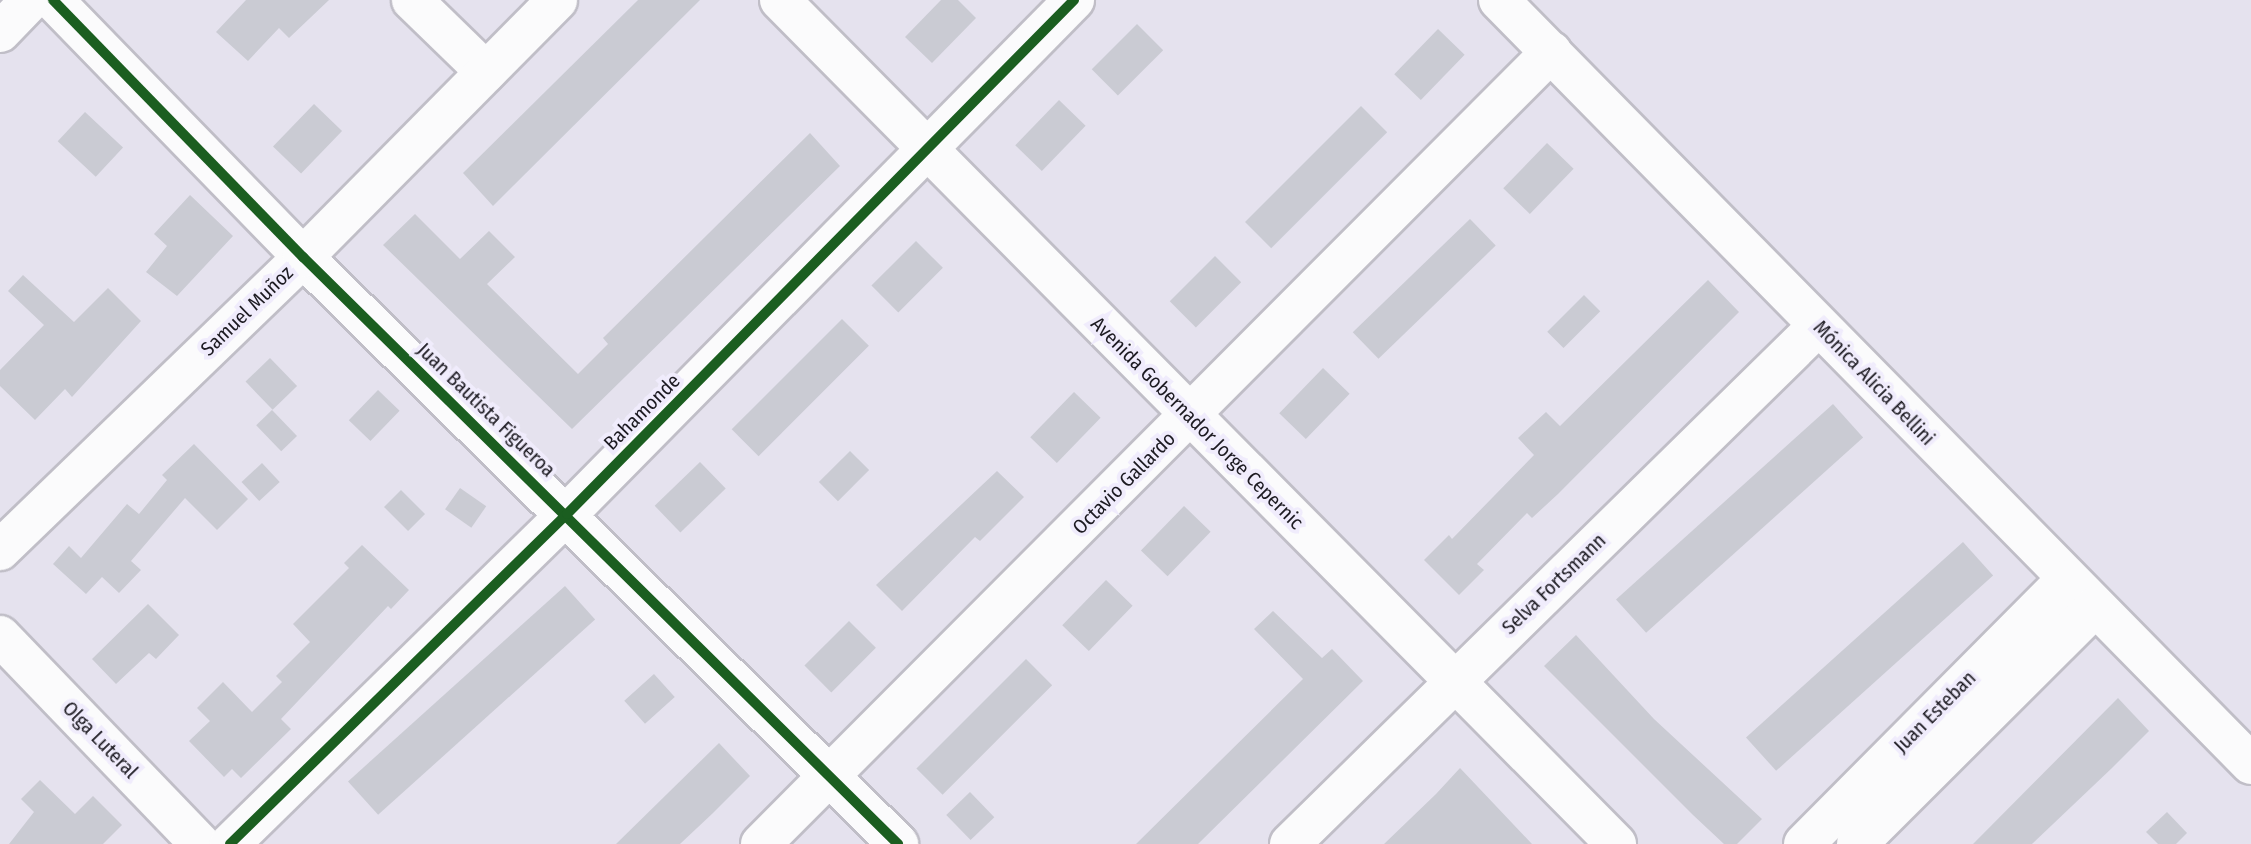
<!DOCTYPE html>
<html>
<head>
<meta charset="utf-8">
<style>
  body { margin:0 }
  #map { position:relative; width:2251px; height:844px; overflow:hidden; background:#e5e2ee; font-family:"Fira Sans Condensed",sans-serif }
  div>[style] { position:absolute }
  .building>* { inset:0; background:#cacbd3; transform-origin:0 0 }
  .roads { filter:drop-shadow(2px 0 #c0bec7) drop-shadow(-2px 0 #c0bec7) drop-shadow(0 2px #c0bec7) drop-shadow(0 -2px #c0bec7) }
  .minor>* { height:40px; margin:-20px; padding:0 20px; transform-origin:20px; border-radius:20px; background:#fbfbfc }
  .cycleway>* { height:10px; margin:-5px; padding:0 5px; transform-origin:5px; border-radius:5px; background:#1b5e20 }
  span { translate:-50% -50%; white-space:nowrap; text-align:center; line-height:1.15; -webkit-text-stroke:8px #f0ecfc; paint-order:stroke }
  .street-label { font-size:20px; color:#1c1a21 }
</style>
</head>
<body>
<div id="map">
  <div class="building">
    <i style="clip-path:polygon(246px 0,329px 0,289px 38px,279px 28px,248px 61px,216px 32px)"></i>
    <i style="clip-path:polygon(638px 0,700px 0,493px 206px,463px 173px)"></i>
    <i style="clip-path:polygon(941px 0,958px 0,976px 18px,932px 63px,905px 37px)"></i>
    <i style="left:1137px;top:24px;width:37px;height:64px;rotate:45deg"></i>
    <i style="left:1438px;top:29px;width:37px;height:63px;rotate:44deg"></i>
    <i style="left:1059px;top:100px;width:37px;height:63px;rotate:44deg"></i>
    <i style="left:314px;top:104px;width:39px;height:59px;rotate:44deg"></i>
    <i style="left:1361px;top:106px;width:37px;height:164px;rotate:45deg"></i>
    <i style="left:85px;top:112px;width:52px;height:40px;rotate:43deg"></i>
    <i style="clip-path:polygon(810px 133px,840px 166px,572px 429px,383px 245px,415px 214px,460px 259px,489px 231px,515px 257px,487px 284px,578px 374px,608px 344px,603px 338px)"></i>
    <i style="left:1547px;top:143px;width:37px;height:63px;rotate:44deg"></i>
    <i style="clip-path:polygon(190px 195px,233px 236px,177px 296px,146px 272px,167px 246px,154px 234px)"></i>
    <i style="left:1470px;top:219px;width:37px;height:163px;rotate:46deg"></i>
    <i style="left:916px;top:241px;width:38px;height:63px;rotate:45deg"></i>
    <i style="left:1215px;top:256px;width:37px;height:64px;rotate:45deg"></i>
    <i style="clip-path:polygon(23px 275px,74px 322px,108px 288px,141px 321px,72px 397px,65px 389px,35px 420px,0 386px,0 370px,44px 325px,8px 291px)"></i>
    <i style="clip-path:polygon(1708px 280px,1739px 312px,1558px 494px,1532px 518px,1527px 513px,1477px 564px,1484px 570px,1459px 595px,1424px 560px,1449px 535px,1452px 539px,1534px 455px,1518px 438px,1546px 412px,1560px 426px)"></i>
    <i style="left:1584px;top:295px;width:23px;height:52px;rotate:45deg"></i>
    <i style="left:842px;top:319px;width:38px;height:156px;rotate:45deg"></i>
    <i style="left:270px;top:358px;width:39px;height:34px;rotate:46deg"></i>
    <i style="left:1323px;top:368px;width:37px;height:63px;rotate:44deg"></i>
    <i style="left:378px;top:390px;width:30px;height:42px;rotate:44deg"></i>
    <i style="left:1074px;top:392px;width:37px;height:63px;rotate:44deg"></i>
    <i style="left:1833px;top:404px;width:45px;height:292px;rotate:48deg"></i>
    <i style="left:272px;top:410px;width:36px;height:22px;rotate:46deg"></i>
    <i style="clip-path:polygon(194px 444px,248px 499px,217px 530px,185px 498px,131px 561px,141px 570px,119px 593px,102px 577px,86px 594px,53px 564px,69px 546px,81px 558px,127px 504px,139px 514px,167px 480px,162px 475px)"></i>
    <i style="left:850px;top:451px;width:27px;height:44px;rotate:45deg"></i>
    <i style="left:700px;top:462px;width:37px;height:63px;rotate:46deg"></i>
    <i style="left:262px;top:463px;width:26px;height:28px;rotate:47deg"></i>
    <i style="clip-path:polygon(997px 471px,1024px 497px,980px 541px,975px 537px,902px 611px,876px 585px)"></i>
    <i style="left:460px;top:488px;width:32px;height:26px;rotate:35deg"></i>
    <i style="left:401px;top:490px;width:34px;height:24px;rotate:45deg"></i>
    <i style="left:1184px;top:506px;width:37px;height:62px;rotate:44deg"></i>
    <i style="left:1963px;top:542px;width:45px;height:292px;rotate:48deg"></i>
    <i style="clip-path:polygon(362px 545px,409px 590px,391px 609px,388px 606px,281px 719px,291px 729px,241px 778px,232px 769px,224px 777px,189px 741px,210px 721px,197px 708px,223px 682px,252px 712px,282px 682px,276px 676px,310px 642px,293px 624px,349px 568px,344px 563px)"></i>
    <i style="left:1106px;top:580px;width:37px;height:63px;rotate:44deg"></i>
    <i style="left:565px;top:586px;width:45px;height:292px;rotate:48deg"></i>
    <i style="clip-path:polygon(148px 604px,179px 635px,156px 659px,149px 653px,116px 684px,92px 659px)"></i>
    <i style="clip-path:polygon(1273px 611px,1322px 658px,1332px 649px,1363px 681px,1198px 844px,1136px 844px,1303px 679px,1254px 629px)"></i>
    <i style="left:849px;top:621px;width:38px;height:63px;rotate:45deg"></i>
    <i style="clip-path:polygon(1576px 635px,1654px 719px,1762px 819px,1737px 844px,1724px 844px,1693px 815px,1544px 666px)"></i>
    <i style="left:1026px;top:659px;width:37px;height:155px;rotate:45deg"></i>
    <i style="left:654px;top:674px;width:31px;height:40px;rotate:48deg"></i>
    <i style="clip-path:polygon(2118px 698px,2149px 731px,2112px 768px,2032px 844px,1973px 844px)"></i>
    <i style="clip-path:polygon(719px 743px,750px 776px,713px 813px,680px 844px,616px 844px)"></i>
    <i style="clip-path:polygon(1460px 768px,1532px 844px,1384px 844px,1436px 794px)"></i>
    <i style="clip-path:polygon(40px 780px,75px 814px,93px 796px,122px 825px,103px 844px,9px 844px,34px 812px,21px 799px)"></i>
    <i style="left:970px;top:792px;width:35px;height:33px;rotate:46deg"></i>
    <i style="clip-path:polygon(2167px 812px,2187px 833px,2176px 844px,2158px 844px,2146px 832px)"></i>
  </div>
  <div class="roads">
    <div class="minor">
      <i style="left:53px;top:0;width:359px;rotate:45.8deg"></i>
      <i style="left:303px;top:257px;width:836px;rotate:44.61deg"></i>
      <i style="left:412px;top:0;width:103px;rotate:44.2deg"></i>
      <i style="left:780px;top:0;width:1188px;rotate:45.27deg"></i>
      <i style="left:1499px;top:0;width:1072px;rotate:45.45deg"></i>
      <i style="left:0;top:32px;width:45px;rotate:-45.9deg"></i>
      <i style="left:0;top:550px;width:421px;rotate:-44deg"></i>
      <i style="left:303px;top:257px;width:361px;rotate:-45.3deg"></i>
      <i style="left:0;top:636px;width:289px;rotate:46.1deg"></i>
      <i style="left:230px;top:844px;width:472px;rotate:-44.4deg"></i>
      <i style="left:567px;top:514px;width:722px;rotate:-45.39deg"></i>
      <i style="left:761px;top:844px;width:1119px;rotate:-45.07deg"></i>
      <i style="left:1290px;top:844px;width:740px;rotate:-44.45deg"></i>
      <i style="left:1804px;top:844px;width:372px;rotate:-45.2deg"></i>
      <i style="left:1857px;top:844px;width:336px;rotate:-44.9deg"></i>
    </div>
  </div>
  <div class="cycleway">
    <i style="left:53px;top:0;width:359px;rotate:45.8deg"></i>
    <i style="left:303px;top:257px;width:836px;rotate:44.61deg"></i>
    <i style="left:230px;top:844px;width:472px;rotate:-44.4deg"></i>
    <i style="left:567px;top:514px;width:722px;rotate:-45.39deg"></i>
  </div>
  <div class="street-label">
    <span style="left:247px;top:311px;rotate:-44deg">Samuel Muñoz</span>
    <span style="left:1874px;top:383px;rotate:46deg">Mónica Alicia Bellini</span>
    <span style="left:486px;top:410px;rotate:44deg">Juan Bautista Figueroa</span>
    <span style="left:642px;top:412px;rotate:-45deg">Bahamonde</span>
    <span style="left:1197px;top:423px;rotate:45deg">Avenida Gobernador Jorge Cepernic</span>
    <span style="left:1124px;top:483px;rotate:-45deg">Octavio Gallardo</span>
    <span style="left:1554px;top:584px;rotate:-44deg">Selva Fortsmann</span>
    <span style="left:1935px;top:712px;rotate:-45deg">Juan Esteban</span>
    <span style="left:100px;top:740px;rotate:46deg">Olga Luteral</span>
  </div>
</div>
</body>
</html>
